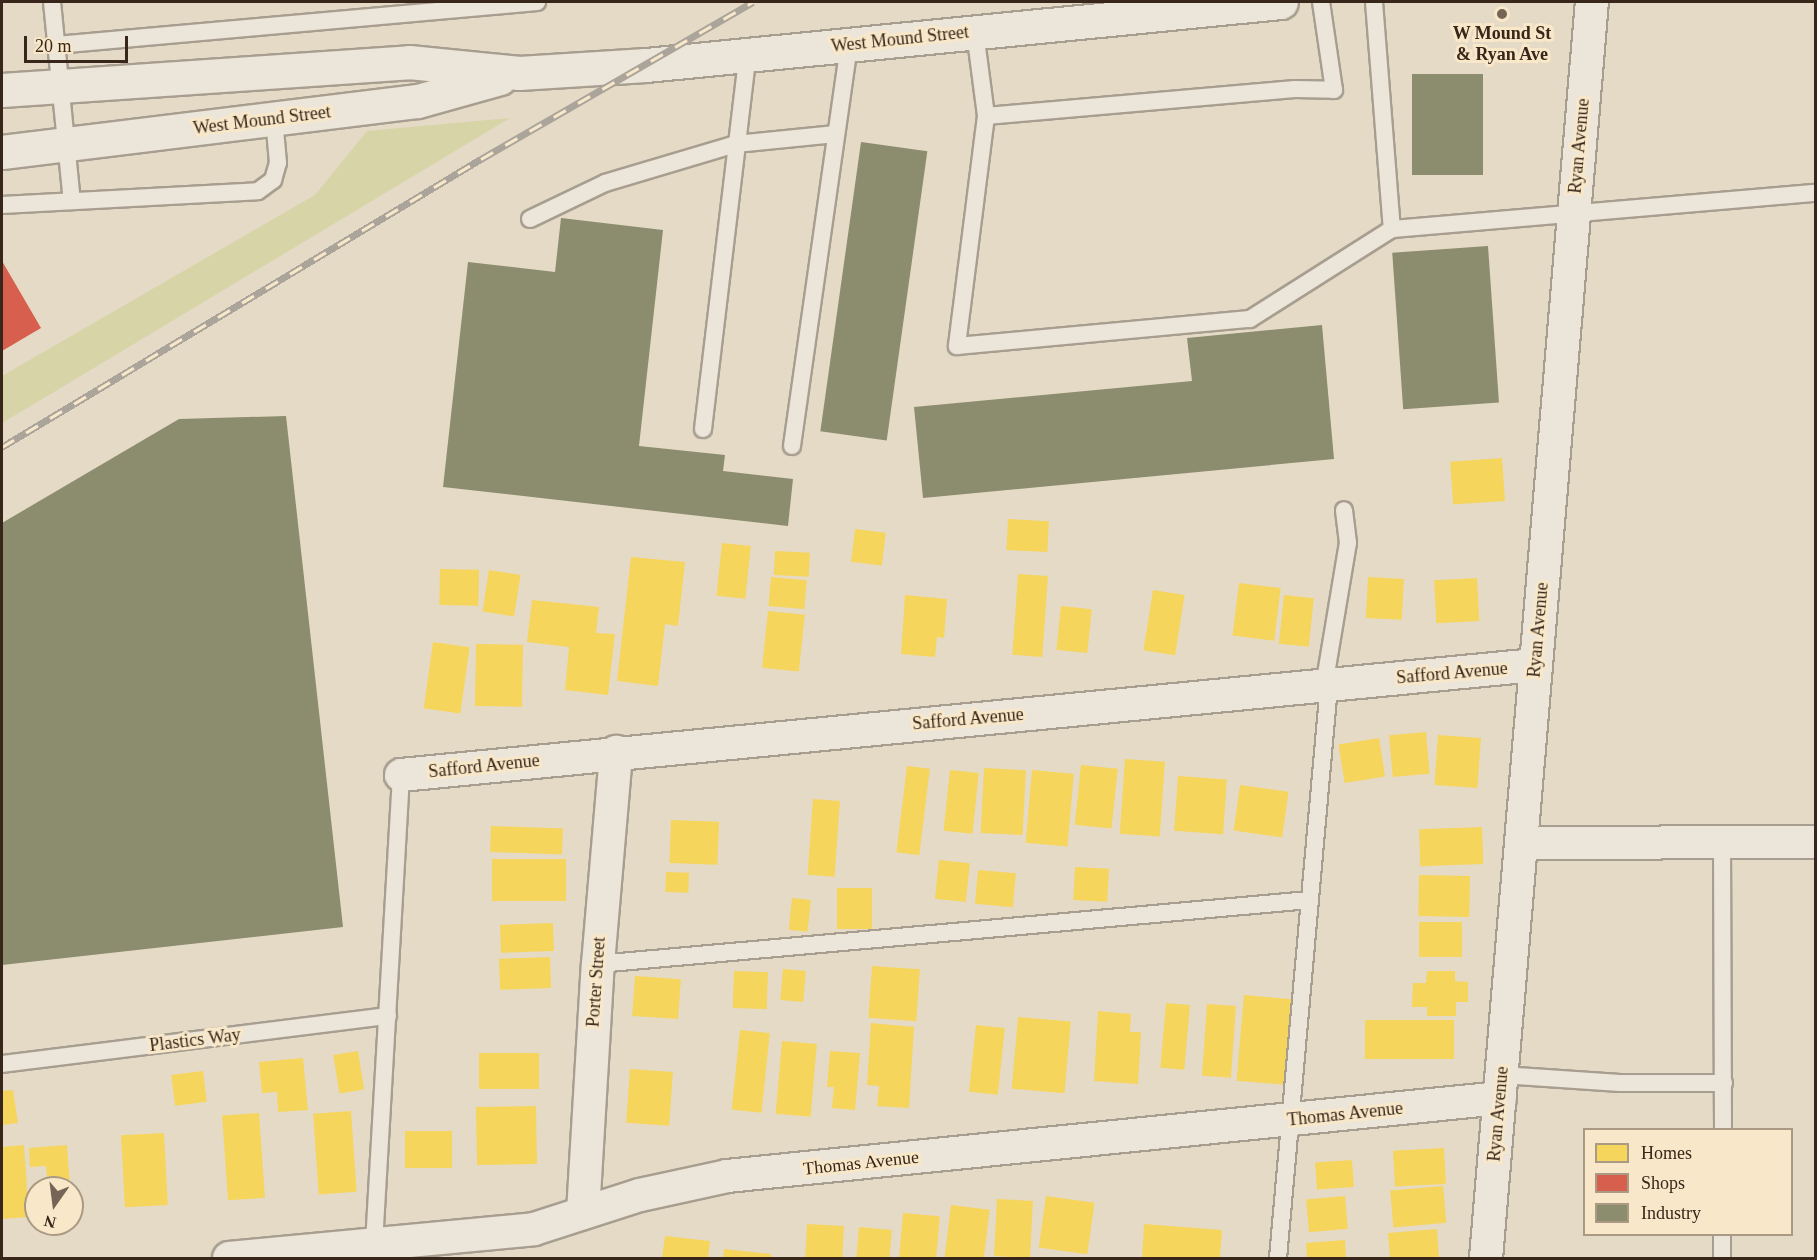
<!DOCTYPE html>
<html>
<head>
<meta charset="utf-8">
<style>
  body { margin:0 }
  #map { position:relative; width:1817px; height:1260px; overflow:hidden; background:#e5dac6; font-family:Georgia,serif }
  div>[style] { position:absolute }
  .green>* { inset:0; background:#d7d4a7 }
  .homes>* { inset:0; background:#f6d55c; transform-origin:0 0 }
  .shops>* { inset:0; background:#d6604d }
  .industry>* { inset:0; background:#8c8c6e; transform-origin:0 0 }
  .roads { filter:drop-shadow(2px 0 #a89e90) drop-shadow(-2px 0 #a89e90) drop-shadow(0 2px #a89e90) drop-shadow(0 -2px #a89e90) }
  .lane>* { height:16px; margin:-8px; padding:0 8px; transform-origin:8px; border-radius:8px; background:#ece5d9 }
  .street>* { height:32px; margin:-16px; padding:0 16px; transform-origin:16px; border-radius:16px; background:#ece5d9 }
  .secondary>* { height:33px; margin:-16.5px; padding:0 16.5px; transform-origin:16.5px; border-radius:16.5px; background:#ece5d9 }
  .rail>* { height:7px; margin-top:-3.5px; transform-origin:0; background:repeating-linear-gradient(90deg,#f8e8c9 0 14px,#aaa49a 0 28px); box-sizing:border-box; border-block:2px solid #aaa49a }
  .dots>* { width:16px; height:16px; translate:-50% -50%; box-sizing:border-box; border:3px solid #f8e8c9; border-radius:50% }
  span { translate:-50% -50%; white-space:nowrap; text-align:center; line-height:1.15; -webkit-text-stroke:6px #f8e8c9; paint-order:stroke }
  .poi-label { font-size:18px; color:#372619; font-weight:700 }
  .street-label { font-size:18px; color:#372619 }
  .frame { position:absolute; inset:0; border:3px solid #372619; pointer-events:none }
  .legend { position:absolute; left:1583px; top:1128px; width:210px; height:108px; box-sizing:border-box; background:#f8e8c9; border:2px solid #ab9a83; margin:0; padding:8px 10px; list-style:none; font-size:18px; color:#372619 }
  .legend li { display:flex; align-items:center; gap:12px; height:30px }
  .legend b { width:30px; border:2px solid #ab9a83 }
  .north { position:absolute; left:24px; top:1176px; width:60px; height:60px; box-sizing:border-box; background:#f8e8c9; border:2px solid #ab9a83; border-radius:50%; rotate:194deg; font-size:16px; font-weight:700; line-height:24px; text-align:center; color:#372619 }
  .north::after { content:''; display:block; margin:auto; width:21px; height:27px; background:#746556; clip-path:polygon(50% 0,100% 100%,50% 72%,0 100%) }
  .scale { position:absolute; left:24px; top:36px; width:104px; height:27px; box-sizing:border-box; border:3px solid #372619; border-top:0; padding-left:8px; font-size:18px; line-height:21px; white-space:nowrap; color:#372619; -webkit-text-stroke:4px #f8e8c9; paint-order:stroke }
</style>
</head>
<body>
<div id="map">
  <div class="green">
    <i style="clip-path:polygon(510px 118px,44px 398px,2px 423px,2px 376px,315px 195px,367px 131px)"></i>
  </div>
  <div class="homes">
    <i style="left:1502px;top:458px;width:43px;height:52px;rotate:86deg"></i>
    <i style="left:1008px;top:519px;width:41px;height:31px;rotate:3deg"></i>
    <i style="left:855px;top:529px;width:31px;height:33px;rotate:7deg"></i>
    <i style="left:722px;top:543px;width:29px;height:53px;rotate:6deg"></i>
    <i style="left:775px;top:551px;width:35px;height:24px;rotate:3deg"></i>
    <i style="clip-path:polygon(631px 557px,685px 562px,678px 626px,665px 624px,658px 686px,617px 681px)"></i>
    <i style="left:440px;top:569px;width:39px;height:36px;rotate:1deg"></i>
    <i style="left:489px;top:570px;width:32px;height:42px;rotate:9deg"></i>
    <i style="left:1018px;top:574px;width:30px;height:81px;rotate:4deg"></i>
    <i style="left:771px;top:577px;width:36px;height:29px;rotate:5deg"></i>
    <i style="left:1368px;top:577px;width:36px;height:41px;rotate:3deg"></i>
    <i style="left:1477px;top:578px;width:43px;height:43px;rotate:87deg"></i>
    <i style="left:1239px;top:583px;width:42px;height:53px;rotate:7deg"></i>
    <i style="left:1153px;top:590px;width:32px;height:61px;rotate:9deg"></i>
    <i style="clip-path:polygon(905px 595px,947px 599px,944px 638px,937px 637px,935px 657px,901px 654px)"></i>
    <i style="left:1284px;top:595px;width:30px;height:49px;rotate:6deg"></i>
    <i style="clip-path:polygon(532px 600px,599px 607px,596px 633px,615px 634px,608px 695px,565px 690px,569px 647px,527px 642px)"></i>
    <i style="left:1061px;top:606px;width:31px;height:44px;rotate:6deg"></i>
    <i style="left:768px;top:611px;width:37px;height:57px;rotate:6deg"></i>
    <i style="left:433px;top:642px;width:37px;height:67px;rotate:8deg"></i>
    <i style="left:476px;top:644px;width:47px;height:62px;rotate:1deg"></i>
    <i style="left:1426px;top:732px;width:42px;height:37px;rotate:85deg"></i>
    <i style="left:1438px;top:735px;width:43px;height:50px;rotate:4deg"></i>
    <i style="left:1379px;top:738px;width:39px;height:41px;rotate:81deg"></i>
    <i style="left:1125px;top:759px;width:40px;height:75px;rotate:4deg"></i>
    <i style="left:1081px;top:765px;width:37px;height:60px;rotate:6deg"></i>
    <i style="left:907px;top:766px;width:23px;height:87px;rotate:7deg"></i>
    <i style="left:984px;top:768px;width:42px;height:65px;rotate:3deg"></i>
    <i style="left:950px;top:770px;width:29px;height:61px;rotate:6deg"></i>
    <i style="left:1032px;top:770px;width:42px;height:73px;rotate:5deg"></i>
    <i style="left:1178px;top:776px;width:49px;height:55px;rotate:4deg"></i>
    <i style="left:1240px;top:785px;width:49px;height:46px;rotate:8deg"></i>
    <i style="left:813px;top:799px;width:27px;height:76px;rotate:4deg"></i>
    <i style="left:671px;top:820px;width:48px;height:43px;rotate:2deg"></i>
    <i style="left:491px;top:826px;width:72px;height:26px;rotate:2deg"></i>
    <i style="left:1482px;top:827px;width:37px;height:63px;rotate:88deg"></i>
    <i style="left:492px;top:859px;width:74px;height:42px"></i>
    <i style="left:939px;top:860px;width:31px;height:39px;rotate:6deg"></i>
    <i style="left:1075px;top:867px;width:34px;height:33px;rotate:3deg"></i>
    <i style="left:978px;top:870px;width:38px;height:34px;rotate:5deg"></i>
    <i style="left:666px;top:872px;width:23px;height:20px;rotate:2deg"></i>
    <i style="left:1419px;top:875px;width:51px;height:41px;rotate:1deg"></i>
    <i style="left:837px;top:888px;width:35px;height:41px"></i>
    <i style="left:792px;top:898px;width:19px;height:32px;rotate:6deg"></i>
    <i style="left:1419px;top:922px;width:43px;height:35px"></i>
    <i style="left:553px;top:923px;width:28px;height:53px;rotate:88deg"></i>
    <i style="left:550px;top:957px;width:31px;height:51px;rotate:88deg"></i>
    <i style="left:872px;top:966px;width:48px;height:52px;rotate:4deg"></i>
    <i style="left:783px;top:969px;width:23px;height:31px;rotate:5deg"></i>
    <i style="left:734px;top:971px;width:34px;height:37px;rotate:2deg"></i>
    <i style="clip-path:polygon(1427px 971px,1455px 971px,1455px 981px,1468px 982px,1468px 1002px,1456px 1002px,1456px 1016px,1427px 1016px,1427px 1007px,1412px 1007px,1413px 983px,1426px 983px)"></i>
    <i style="left:635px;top:976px;width:46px;height:40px;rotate:4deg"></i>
    <i style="left:1244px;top:995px;width:48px;height:86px;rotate:5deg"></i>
    <i style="left:1166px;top:1003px;width:24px;height:65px;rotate:5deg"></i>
    <i style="left:1207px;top:1004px;width:29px;height:72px;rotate:4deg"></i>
    <i style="clip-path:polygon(1098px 1011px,1131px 1014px,1130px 1032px,1141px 1032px,1138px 1084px,1094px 1081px)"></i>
    <i style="left:1018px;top:1017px;width:53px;height:72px;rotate:5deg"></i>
    <i style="left:1454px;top:1020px;width:39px;height:89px;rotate:90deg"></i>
    <i style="clip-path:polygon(871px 1023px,914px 1027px,909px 1108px,877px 1106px,879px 1086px,867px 1085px)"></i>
    <i style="left:976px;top:1025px;width:29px;height:67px;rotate:6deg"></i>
    <i style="left:740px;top:1030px;width:30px;height:80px;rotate:6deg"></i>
    <i style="left:782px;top:1041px;width:35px;height:73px;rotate:5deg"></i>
    <i style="left:358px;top:1051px;width:39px;height:25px;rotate:81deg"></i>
    <i style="clip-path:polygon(830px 1051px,860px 1053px,855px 1110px,832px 1108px,834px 1087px,827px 1087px)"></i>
    <i style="left:479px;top:1053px;width:60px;height:36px"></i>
    <i style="clip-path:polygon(303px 1058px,308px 1110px,278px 1112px,277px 1092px,262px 1093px,259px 1062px)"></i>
    <i style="left:630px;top:1069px;width:43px;height:54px;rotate:4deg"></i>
    <i style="left:203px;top:1071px;width:31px;height:32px;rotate:83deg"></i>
    <i style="clip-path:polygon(13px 1090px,18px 1123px,2px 1125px,2px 1091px)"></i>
    <i style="left:536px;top:1106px;width:58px;height:60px;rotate:89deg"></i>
    <i style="left:351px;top:1111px;width:81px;height:38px;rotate:86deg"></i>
    <i style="left:259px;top:1113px;width:85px;height:37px;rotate:86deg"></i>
    <i style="left:405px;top:1131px;width:47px;height:37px"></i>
    <i style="left:164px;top:1133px;width:72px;height:43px;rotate:87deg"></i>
    <i style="clip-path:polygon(24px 1145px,29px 1217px,2px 1219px,2px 1147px)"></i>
    <i style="clip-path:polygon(67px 1145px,70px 1188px,48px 1188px,46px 1166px,30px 1167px,29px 1148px)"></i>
    <i style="left:1444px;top:1148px;width:36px;height:51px;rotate:87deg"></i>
    <i style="left:1352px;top:1160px;width:27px;height:37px;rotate:86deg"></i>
    <i style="left:1443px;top:1186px;width:37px;height:53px;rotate:85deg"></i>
    <i style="left:1046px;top:1196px;width:49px;height:52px;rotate:8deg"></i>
    <i style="left:1345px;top:1196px;width:33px;height:39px;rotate:85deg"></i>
    <i style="left:997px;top:1199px;width:36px;height:57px;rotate:3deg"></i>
    <i style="left:951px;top:1205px;width:39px;height:52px;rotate:7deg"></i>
    <i style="left:903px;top:1213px;width:37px;height:45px;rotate:5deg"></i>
    <i style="left:807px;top:1224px;width:37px;height:34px;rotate:3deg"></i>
    <i style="clip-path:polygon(1144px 1224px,1222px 1230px,1220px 1258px,1142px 1258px)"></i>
    <i style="left:859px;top:1227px;width:33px;height:31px;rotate:5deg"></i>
    <i style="clip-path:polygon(1437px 1229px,1439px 1258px,1390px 1258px,1388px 1233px)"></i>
    <i style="clip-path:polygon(665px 1236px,710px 1241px,708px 1258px,662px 1258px)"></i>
    <i style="clip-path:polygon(1345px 1240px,1346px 1258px,1307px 1258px,1306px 1243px)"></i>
    <i style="clip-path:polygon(724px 1249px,771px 1254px,771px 1258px,723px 1258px)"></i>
  </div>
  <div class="shops">
    <i style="clip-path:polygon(2px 261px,41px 328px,2px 351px)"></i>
  </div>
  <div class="industry">
    <i style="left:1412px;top:74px;width:71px;height:101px"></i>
    <i style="left:861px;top:142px;width:67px;height:292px;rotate:8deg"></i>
    <i style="clip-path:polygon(561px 218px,663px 230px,639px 446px,725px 455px,723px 471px,793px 479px,788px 526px,443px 487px,468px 262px,555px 272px)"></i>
    <i style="left:1488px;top:246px;width:157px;height:96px;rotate:86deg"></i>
    <i style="clip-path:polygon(1322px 325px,1334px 459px,923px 498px,914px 407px,1192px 381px,1187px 338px)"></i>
    <i style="clip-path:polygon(286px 416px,343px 927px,2px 965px,2px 523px,179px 419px)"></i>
  </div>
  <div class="roads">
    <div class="lane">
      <i style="left:52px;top:2px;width:200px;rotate:84.3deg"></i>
      <i style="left:1374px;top:2px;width:228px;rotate:85.5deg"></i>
      <i style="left:1392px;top:229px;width:426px;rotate:-4.9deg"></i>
      <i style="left:975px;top:32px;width:85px;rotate:82.5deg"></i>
      <i style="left:986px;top:116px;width:310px;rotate:-5deg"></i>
      <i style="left:1295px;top:89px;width:39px;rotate:1deg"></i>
      <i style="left:1334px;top:90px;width:89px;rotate:-98.4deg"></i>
      <i style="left:56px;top:45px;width:483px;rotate:-5.1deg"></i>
      <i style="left:986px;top:116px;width:232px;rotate:97.2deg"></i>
      <i style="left:957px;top:346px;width:294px;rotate:-5.3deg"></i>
      <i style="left:1250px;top:319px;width:168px;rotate:-32.4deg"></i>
      <i style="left:2px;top:205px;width:256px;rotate:-3.1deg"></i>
      <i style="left:258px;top:191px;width:19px;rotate:-36deg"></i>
      <i style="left:273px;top:180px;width:18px;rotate:-74deg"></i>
      <i style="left:278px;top:163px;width:45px;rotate:-95.1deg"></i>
      <i style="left:530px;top:219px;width:83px;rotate:-25.6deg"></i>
      <i style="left:605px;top:183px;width:137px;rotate:-16.6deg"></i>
      <i style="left:736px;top:144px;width:100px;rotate:-5.7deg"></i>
      <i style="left:703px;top:429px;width:378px;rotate:-83.2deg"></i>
      <i style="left:792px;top:446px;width:405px;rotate:-81.9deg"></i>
      <i style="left:1324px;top:686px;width:145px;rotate:-80.5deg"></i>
      <i style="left:1348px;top:543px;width:33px;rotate:-97deg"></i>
      <i style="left:1722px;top:842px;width:288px;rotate:89.8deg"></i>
      <i style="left:598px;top:964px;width:715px;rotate:-5.14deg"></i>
      <i style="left:2px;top:1064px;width:389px;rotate:-7.1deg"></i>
      <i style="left:1502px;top:1075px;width:118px;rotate:3.9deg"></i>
      <i style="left:1620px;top:1083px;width:104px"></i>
      <i style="left:374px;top:1244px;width:470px;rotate:-86.7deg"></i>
      <i style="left:1278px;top:1258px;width:575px;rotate:-84.91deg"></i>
      <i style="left:1722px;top:1258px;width:24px;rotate:-90deg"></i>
    </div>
    <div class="street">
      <i style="left:401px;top:775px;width:1139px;rotate:-5.54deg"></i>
      <i style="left:1521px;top:843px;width:295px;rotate:-0.2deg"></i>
      <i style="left:583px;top:1213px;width:249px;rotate:-86.6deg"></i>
      <i style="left:598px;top:964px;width:213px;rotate:-85.1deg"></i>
      <i style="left:229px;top:1258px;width:306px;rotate:-5.4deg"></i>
      <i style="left:534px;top:1229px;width:111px;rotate:-17.8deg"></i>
      <i style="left:640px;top:1195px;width:89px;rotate:-12.3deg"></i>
      <i style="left:727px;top:1176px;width:777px;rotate:-5.76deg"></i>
      <i style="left:1486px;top:1258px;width:1260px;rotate:-85.18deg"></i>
    </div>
    <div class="secondary">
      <i style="left:2px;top:90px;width:408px;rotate:-3.9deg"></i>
      <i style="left:409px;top:62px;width:111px;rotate:5.7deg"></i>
      <i style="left:519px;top:73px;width:127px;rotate:-3.6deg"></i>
      <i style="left:646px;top:65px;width:638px;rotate:-5.67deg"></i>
      <i style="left:2px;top:152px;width:419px;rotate:-7deg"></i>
      <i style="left:418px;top:101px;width:85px;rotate:-15.7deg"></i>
    </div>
  </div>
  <div class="rail">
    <i style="left:2px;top:447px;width:559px;rotate:-31.02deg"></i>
    <i style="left:481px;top:159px;width:314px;rotate:-30deg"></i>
  </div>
  <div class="dots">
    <i style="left:1502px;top:14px;background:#746556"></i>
  </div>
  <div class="poi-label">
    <span style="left:1502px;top:44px">W Mound St<br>&amp; Ryan Ave</span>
  </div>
  <div class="street-label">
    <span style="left:900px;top:39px;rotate:-6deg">West Mound Street</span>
    <span style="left:262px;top:120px;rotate:-7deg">West Mound Street</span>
    <span style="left:1579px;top:146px;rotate:-85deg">Ryan Avenue</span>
    <span style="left:1538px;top:630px;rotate:-85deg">Ryan Avenue</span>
    <span style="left:1452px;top:673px;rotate:-5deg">Safford Avenue</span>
    <span style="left:968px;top:719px;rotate:-5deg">Safford Avenue</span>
    <span style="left:484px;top:766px;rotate:-6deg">Safford Avenue</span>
    <span style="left:596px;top:982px;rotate:-86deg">Porter Street</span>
    <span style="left:195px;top:1040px;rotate:-7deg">Plastics Way</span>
    <span style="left:1345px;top:1114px;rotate:-6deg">Thomas Avenue</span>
    <span style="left:1498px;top:1114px;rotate:-85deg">Ryan Avenue</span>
    <span style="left:861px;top:1163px;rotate:-6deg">Thomas Avenue</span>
  </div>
  <div class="frame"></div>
  <ul class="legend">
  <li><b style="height:16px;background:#f6d55c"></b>Homes</li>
  <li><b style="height:16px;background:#d6604d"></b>Shops</li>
  <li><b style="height:16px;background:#8c8c6e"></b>Industry</li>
  </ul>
  <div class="north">N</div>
  <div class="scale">20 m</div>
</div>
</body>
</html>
